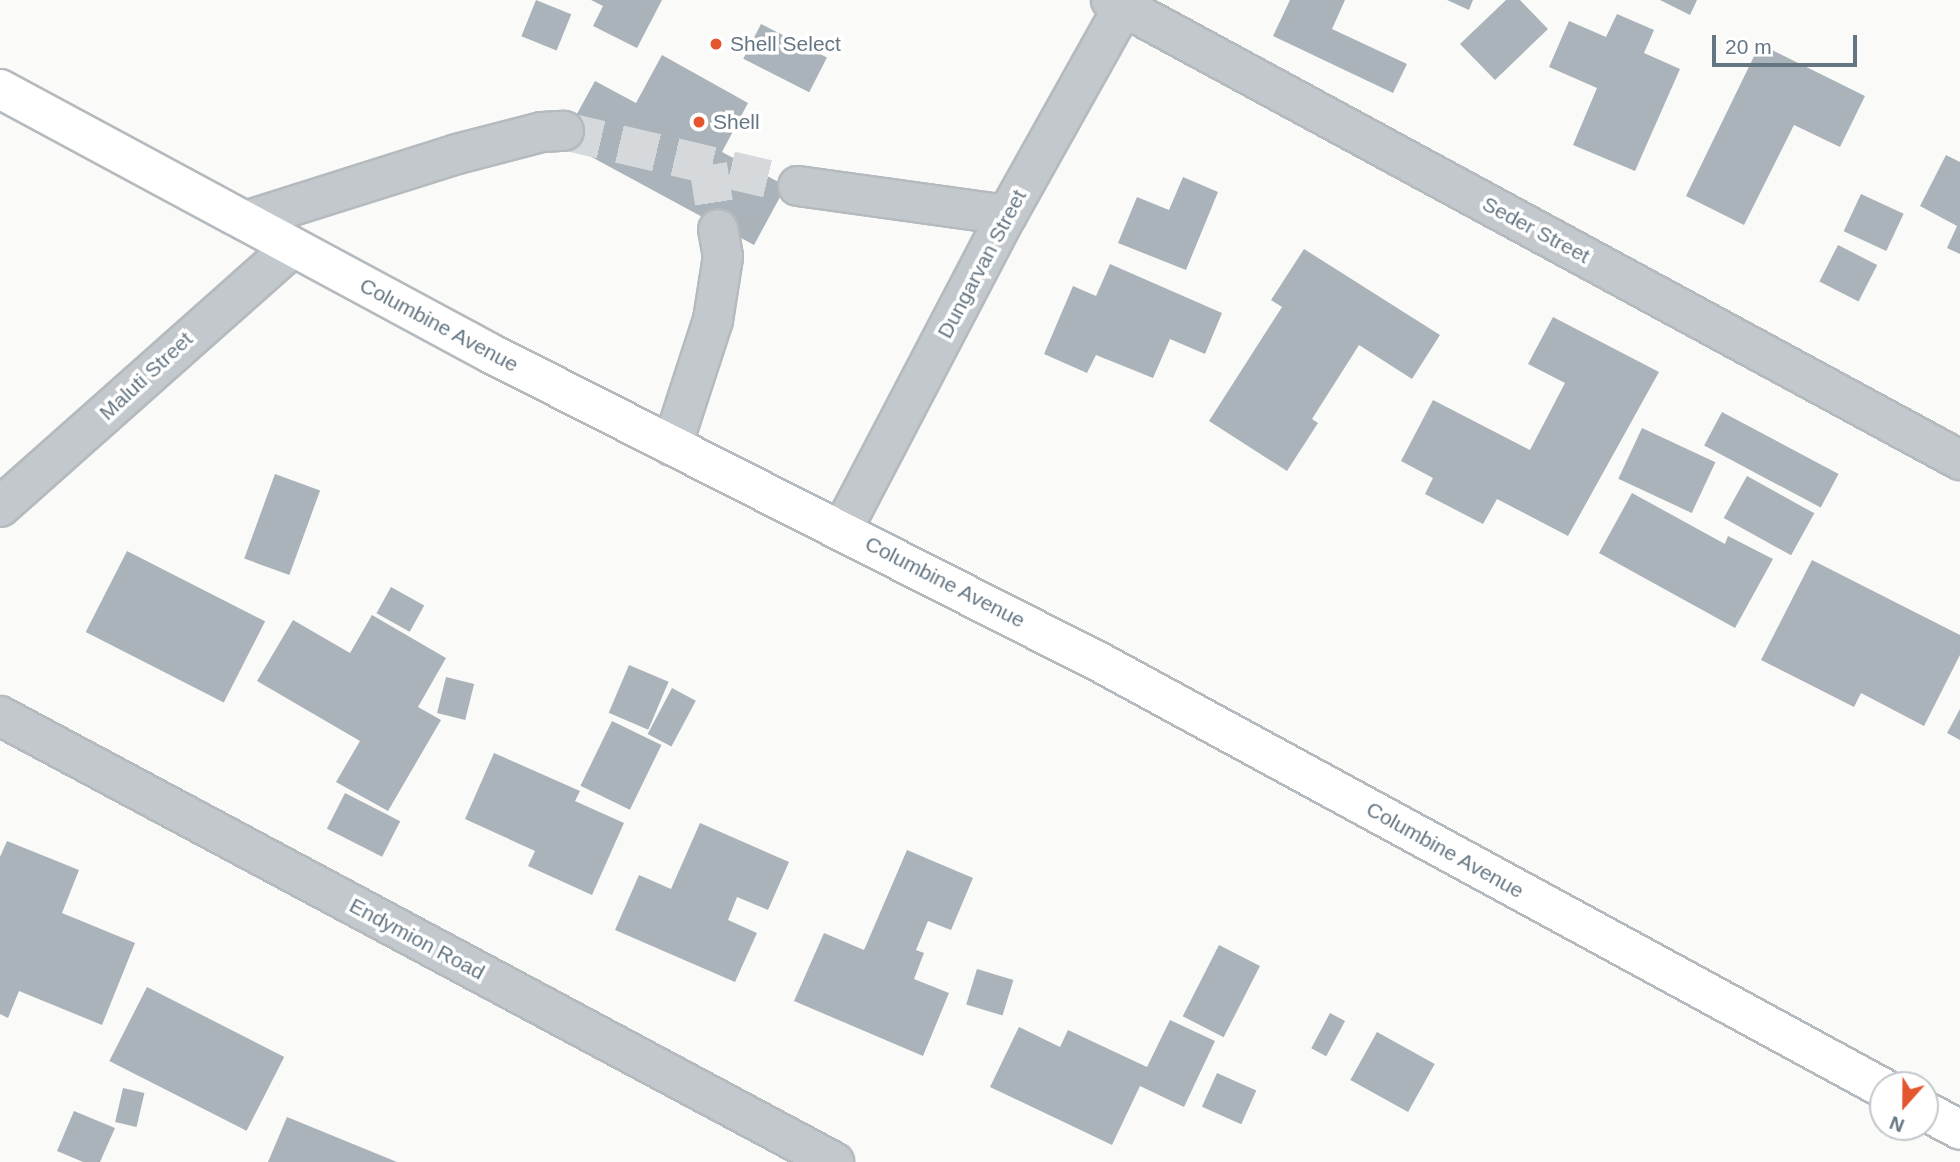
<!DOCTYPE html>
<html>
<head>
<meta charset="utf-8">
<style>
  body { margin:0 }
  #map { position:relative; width:1960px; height:1162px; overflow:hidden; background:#fafaf8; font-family:Helvetica,sans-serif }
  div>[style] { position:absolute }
  .building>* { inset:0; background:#aab3b9; transform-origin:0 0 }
  .minor-tunnel>* { height:38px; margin-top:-19px; transform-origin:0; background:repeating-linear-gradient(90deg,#d5d9db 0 38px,transparent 0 57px) }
  .roads { filter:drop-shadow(2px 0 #b5babe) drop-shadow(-2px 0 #b5babe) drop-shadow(0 2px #b5babe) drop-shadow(0 -2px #b5babe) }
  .minor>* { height:38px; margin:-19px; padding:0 19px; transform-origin:19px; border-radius:19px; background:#c3c8cc }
  .major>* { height:38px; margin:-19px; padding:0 19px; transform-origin:19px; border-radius:19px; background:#fff }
  .dots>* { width:19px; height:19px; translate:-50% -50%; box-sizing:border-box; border:4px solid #fff; border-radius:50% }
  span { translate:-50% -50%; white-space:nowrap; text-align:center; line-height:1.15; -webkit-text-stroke:7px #fff; paint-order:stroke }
  .poi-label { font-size:21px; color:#657683 }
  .left { translate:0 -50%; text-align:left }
  .street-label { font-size:21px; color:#657683 }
  .north { position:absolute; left:1869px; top:1071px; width:70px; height:70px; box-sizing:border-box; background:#fff; border:2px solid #c1c8cd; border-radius:50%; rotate:201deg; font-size:19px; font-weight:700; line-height:28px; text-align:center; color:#657683 }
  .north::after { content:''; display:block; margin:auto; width:24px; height:32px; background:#e4572e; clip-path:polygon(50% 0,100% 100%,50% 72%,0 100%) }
  .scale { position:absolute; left:1712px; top:35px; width:145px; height:32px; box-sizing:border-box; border:4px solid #657683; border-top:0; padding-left:9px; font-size:21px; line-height:24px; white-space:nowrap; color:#657683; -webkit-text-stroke:5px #fff; paint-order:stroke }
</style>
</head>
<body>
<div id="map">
  <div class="building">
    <i style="left:536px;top:0;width:38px;height:39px;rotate:22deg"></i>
    <i style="clip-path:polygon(591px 0,662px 0,637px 48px,593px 26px,603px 6px)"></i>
    <i style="clip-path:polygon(1290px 0,1345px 0,1332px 29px,1407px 64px,1393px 93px,1273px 36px)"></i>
    <i style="clip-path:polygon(1447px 0,1473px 0,1469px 10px)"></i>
    <i style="clip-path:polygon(1506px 0,1520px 0,1548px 29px,1495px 80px,1460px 44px)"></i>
    <i style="clip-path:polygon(1660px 0,1697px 0,1690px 15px)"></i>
    <i style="clip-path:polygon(1617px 14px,1654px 30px,1644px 53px,1680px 69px,1635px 171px,1573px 145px,1597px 88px,1549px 67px,1569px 21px,1606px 37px)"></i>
    <i style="left:761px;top:24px;width:74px;height:39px;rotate:27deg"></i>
    <i style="clip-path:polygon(1760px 44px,1865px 96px,1840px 147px,1794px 125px,1744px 225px,1686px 196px)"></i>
    <i style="clip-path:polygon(662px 55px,748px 103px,722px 152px,786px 186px,754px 245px,562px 141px,595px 81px,636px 103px)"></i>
    <i style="clip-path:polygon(1946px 155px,1960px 162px,1960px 254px,1947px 248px,1957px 226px,1920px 206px)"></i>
    <i style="clip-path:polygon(1183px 177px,1218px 192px,1186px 270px,1118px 243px,1137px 197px,1169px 210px)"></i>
    <i style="left:1861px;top:194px;width:47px;height:41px;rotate:25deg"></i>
    <i style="left:1838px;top:245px;width:44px;height:41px;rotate:27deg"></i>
    <i style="clip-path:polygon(1304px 249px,1440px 335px,1412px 379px,1359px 345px,1312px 419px,1318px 423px,1287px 471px,1209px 421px,1282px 307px,1271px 300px)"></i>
    <i style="clip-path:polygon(1110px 264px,1222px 313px,1205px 354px,1170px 339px,1153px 378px,1096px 355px,1087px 373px,1044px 354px,1073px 286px,1096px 296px)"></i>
    <i style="clip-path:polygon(1553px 317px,1659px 372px,1568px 536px,1497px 499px,1483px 524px,1425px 494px,1433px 478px,1401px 461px,1433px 400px,1530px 450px,1565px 383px,1528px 364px)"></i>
    <i style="left:1722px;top:412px;width:132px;height:38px;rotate:28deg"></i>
    <i style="left:1642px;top:428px;width:81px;height:56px;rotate:25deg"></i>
    <i style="left:275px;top:474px;width:48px;height:90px;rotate:20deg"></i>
    <i style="left:1747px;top:476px;width:77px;height:48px;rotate:29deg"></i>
    <i style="clip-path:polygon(1632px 493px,1725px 544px,1728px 536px,1773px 559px,1735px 628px,1599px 553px)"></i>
    <i style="left:127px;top:551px;width:155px;height:91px;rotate:27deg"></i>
    <i style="clip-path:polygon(1812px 560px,1960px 635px,1960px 655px,1924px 726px,1861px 693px,1854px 707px,1761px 660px)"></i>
    <i style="left:391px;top:587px;width:38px;height:30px;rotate:29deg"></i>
    <i style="clip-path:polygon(372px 615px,446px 658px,418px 707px,441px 720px,388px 811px,336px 782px,360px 741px,257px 681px,293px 620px,350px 653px)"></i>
    <i style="left:629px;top:665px;width:43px;height:52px;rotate:23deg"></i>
    <i style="left:446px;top:677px;width:29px;height:37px;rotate:14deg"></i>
    <i style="left:672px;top:688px;width:27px;height:52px;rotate:28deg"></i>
    <i style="clip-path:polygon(1960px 709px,1960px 740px,1947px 733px)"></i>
    <i style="left:612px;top:721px;width:55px;height:72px;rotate:26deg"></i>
    <i style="clip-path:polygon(494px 753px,580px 791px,575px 801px,624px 823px,592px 895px,528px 866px,535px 851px,465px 819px)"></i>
    <i style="left:345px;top:793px;width:62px;height:40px;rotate:27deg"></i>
    <i style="clip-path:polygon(700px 823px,789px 862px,768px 910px,737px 897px,728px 920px,757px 933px,735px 982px,615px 930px,639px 875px,671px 889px)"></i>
    <i style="clip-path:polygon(7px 841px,79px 870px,62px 913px,135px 943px,102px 1025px,19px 991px,8px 1018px,0 1014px,0 857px)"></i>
    <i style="clip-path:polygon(907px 850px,973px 878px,951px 930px,928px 921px,916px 950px,924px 953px,914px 979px,949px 993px,923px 1056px,794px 1001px,824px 933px,864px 950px)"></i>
    <i style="left:1219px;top:945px;width:46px;height:80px;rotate:27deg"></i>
    <i style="left:977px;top:969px;width:38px;height:37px;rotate:17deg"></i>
    <i style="left:147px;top:987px;width:154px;height:83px;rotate:27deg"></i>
    <i style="left:1330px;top:1013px;width:17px;height:40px;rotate:28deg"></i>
    <i style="clip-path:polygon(1170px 1020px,1215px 1041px,1184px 1107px,1140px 1086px,1112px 1145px,990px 1087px,1019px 1027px,1060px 1047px,1068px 1030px,1147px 1067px)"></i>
    <i style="left:1377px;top:1032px;width:66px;height:55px;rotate:29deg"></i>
    <i style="left:1217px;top:1073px;width:43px;height:37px;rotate:24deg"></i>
    <i style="left:123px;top:1088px;width:22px;height:35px;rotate:13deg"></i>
    <i style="clip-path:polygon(74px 1111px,115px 1128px,100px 1162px,83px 1162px,57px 1151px)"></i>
    <i style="clip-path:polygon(287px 1117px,397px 1162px,268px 1162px)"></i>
  </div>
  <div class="minor-tunnel">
    <i style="left:564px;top:131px;width:240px;rotate:13.2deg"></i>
    <i style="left:708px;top:165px;width:65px;rotate:81.1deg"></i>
  </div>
  <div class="roads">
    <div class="minor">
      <i style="left:1111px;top:0;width:966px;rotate:28.45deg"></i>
      <i style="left:798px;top:186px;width:211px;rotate:7.9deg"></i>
      <i style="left:245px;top:221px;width:222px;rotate:-17.5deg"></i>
      <i style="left:457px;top:154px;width:88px;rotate:-14.5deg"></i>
      <i style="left:542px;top:132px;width:22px;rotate:-3deg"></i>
      <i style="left:672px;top:446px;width:133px;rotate:-72deg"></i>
      <i style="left:713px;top:320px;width:64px;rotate:-81deg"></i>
      <i style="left:723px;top:257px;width:28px;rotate:-100deg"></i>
      <i style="left:0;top:507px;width:390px;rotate:-41.6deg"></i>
      <i style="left:842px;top:530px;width:356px;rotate:-62.4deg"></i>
      <i style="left:1007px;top:215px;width:246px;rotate:-60.8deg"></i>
      <i style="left:0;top:716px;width:946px;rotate:28.14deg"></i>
    </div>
    <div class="major">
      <i style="left:0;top:89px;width:557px;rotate:28.31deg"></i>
      <i style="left:490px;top:353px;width:687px;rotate:26.9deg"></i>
      <i style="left:1103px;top:664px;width:888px;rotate:28.53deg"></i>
      <i style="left:1925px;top:1111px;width:40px;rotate:28deg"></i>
    </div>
  </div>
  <div class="dots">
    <i style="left:716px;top:44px;background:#e4572e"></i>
    <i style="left:699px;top:122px;background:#e4572e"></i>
  </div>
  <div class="poi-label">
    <span class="left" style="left:730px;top:44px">Shell Select</span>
    <span class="left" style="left:713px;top:122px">Shell</span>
  </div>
  <div class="street-label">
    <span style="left:1536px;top:230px;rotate:28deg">Seder Street</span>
    <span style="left:982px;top:264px;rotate:-62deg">Dungarvan Street</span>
    <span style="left:439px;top:325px;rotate:28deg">Columbine Avenue</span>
    <span style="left:146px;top:376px;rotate:-43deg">Maluti Street</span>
    <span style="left:945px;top:582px;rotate:27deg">Columbine Avenue</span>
    <span style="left:1445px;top:850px;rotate:29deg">Columbine Avenue</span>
    <span style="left:417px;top:939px;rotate:28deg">Endymion Road</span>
  </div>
  <div class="north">N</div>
  <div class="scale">20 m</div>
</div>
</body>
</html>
